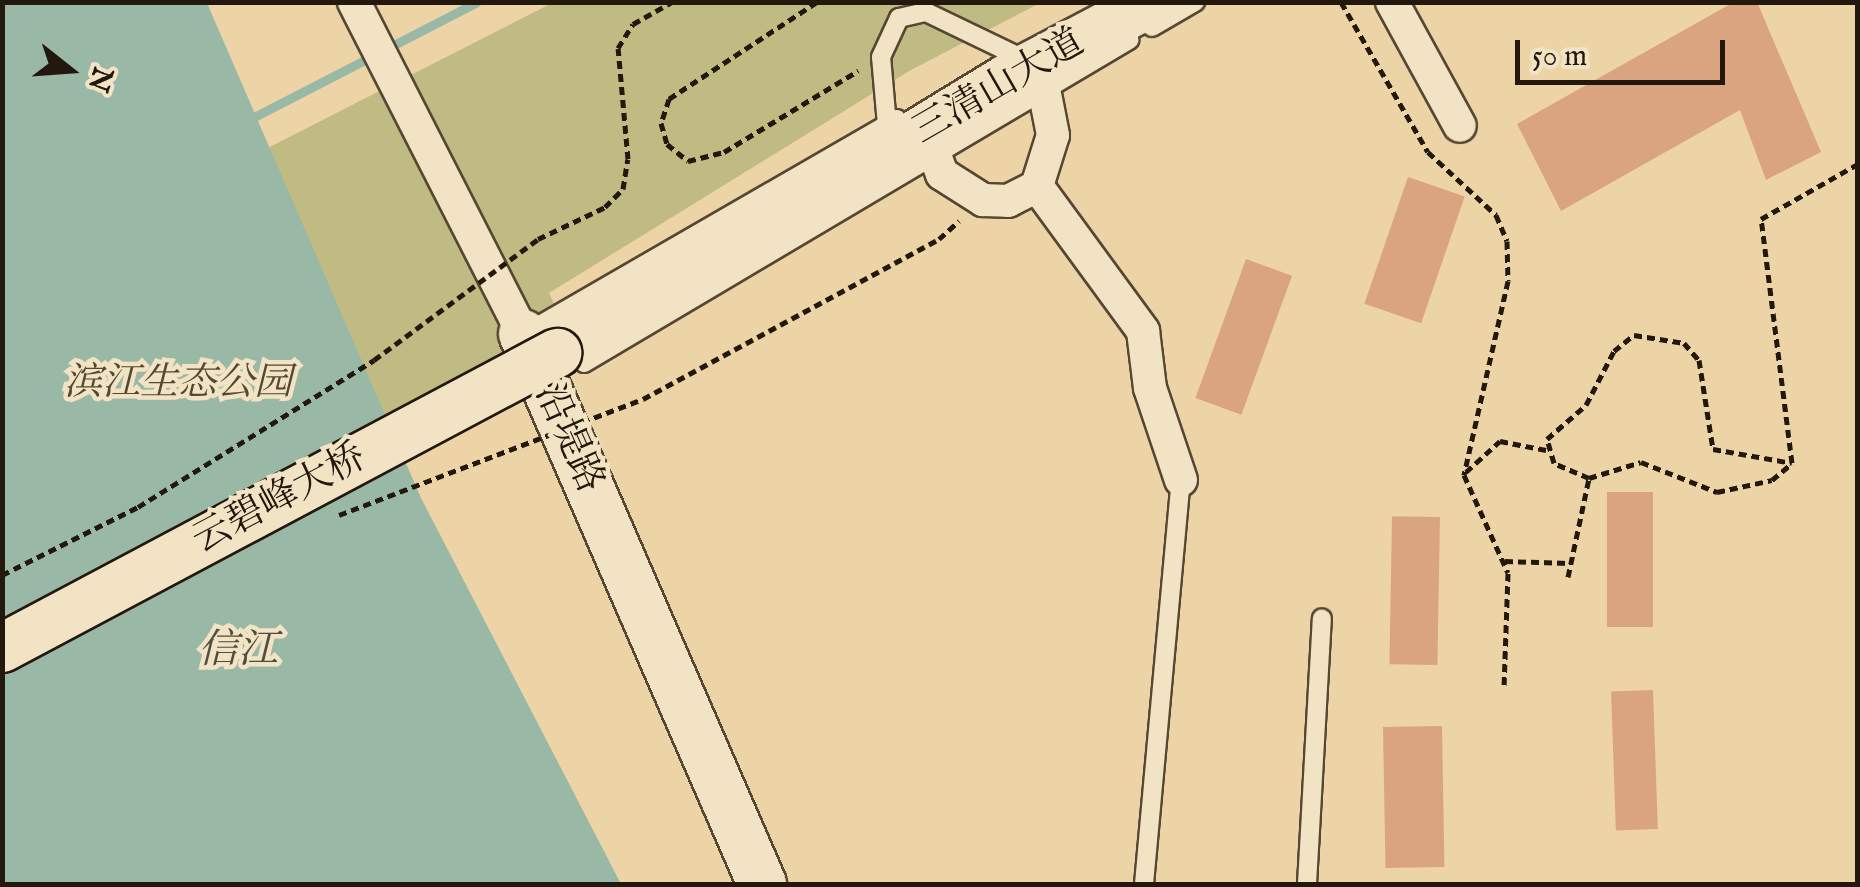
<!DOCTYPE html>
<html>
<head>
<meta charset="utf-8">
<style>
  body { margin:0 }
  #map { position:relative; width:1860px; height:887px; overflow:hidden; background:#ecd4a6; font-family:"IM FELL English","Noto Serif SC",serif }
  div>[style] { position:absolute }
  .green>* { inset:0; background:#bfbb82 }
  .water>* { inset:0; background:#99b8a6 }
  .stream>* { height:9px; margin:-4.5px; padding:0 4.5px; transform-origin:4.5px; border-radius:4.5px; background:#99b8a6 }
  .building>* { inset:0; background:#dba480; transform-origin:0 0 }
  .path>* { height:5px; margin-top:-2.5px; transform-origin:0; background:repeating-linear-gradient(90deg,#23180e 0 8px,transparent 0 13px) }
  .roads { filter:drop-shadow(2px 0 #554734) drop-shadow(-2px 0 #554734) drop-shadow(0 2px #554734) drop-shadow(0 -2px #554734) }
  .lane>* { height:18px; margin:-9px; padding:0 9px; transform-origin:9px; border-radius:9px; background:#f3e3c5 }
  .street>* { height:32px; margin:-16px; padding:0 16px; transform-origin:16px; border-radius:16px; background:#f3e3c5 }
  .secondary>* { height:48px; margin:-24px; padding:0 24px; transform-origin:24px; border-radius:24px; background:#f3e3c5 }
  .path-bridge>* { height:5px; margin-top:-2.5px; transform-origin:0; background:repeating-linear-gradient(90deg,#23180e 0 8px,transparent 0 13px) }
  .bridges { filter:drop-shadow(2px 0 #23180e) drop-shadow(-2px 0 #23180e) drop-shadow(0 2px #23180e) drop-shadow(0 -2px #23180e) }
  .secondary-bridge>* { height:48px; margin:-24px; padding:0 24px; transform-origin:24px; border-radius:24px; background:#f3e3c5 }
  span { translate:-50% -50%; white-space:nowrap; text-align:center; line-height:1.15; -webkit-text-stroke:9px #f3e3c5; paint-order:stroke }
  .street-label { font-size:38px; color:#23180e }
  .park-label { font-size:38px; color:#524931; font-style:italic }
  .water-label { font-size:40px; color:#4c5043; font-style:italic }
  .frame { position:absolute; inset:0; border:5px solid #23180e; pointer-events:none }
  .north { position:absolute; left:20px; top:20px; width:100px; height:100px; -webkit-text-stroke:8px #f3e3c5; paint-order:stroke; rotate:107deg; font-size:28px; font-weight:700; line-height:40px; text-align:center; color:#23180e }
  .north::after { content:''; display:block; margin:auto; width:35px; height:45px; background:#23180e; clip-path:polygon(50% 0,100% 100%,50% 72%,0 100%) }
  .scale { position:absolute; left:1515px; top:40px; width:210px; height:45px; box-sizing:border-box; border:5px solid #23180e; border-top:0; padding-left:12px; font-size:30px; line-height:35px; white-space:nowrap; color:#23180e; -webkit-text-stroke:8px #f3e3c5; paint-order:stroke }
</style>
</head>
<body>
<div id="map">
  <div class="green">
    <i style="clip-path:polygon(552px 3px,1040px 3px,909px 71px,549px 293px,582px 364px,3px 672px,3px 283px)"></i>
  </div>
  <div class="water">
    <i style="clip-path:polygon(2px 3px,207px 3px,421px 498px,621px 884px,3px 884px)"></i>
  </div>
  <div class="stream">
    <i style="left:386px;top:49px;width:102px;rotate:-27.3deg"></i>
    <i style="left:256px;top:116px;width:131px;rotate:-27.3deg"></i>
  </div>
  <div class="building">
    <i style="clip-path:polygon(1734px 2px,1757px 2px,1821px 152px,1766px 180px,1740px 110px,1561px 211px,1517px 124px)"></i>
    <i style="left:1408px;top:177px;width:60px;height:134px;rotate:19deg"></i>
    <i style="left:1246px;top:259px;width:49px;height:148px;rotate:20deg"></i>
    <i style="left:1607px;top:492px;width:46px;height:135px"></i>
    <i style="left:1440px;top:517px;width:148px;height:48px;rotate:91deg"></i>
    <i style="left:1653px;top:690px;width:139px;height:42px;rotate:88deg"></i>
    <i style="left:1442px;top:726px;width:141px;height:59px;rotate:89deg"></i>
  </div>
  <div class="path">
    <i style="left:817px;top:2px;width:177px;rotate:146.8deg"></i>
    <i style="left:669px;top:99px;width:25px;rotate:108deg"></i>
    <i style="left:661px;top:123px;width:22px;rotate:74deg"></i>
    <i style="left:667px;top:144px;width:27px;rotate:39deg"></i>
    <i style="left:688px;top:161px;width:37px;rotate:-14deg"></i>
    <i style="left:724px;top:152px;width:157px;rotate:-31.2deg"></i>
    <i style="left:1341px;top:2px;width:173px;rotate:59.9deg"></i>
    <i style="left:1428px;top:152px;width:93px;rotate:42.8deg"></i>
    <i style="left:1496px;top:215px;width:28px;rotate:67deg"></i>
    <i style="left:1507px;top:241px;width:40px;rotate:88.6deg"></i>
    <i style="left:1508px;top:281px;width:199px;rotate:102.8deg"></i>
    <i style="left:1464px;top:475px;width:107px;rotate:65.8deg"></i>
    <i style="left:1508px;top:573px;width:114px;rotate:92deg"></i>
    <i style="left:939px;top:239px;width:27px;rotate:-42deg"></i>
    <i style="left:1466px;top:472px;width:46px;rotate:-42.4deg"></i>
    <i style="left:1500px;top:441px;width:47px;rotate:11.1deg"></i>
    <i style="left:1589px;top:478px;width:54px;rotate:-17.1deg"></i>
    <i style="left:1641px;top:462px;width:82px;rotate:21.5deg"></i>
    <i style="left:1717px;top:492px;width:56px;rotate:-12.3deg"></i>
    <i style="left:1772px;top:480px;width:26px;rotate:-40deg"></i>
    <i style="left:1505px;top:561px;width:64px;rotate:1.8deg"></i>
    <i style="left:1568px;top:577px;width:101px;rotate:-78deg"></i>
    <i style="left:1589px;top:478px;width:38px;rotate:-157deg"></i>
    <i style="left:1554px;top:463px;width:25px;rotate:-106deg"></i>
    <i style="left:1547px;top:439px;width:52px;rotate:-41.1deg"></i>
    <i style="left:1586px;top:405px;width:61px;rotate:-62.6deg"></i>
    <i style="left:1614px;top:351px;width:26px;rotate:-39deg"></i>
    <i style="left:1634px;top:335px;width:51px;rotate:9.1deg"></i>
    <i style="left:1684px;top:343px;width:23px;rotate:49deg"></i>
    <i style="left:1699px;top:360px;width:90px;rotate:81.1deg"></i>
    <i style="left:1713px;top:449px;width:80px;rotate:10deg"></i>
    <i style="left:1792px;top:463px;width:246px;rotate:-97.2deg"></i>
    <i style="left:1761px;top:219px;width:112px;rotate:-29.6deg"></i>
  </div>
  <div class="roads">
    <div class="lane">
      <i style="left:1152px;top:27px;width:50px;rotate:-30.2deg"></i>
      <i style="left:887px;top:125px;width:68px;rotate:-95deg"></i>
      <i style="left:881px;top:57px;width:43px;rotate:-65.2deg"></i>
      <i style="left:899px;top:18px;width:28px;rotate:-13deg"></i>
      <i style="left:926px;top:12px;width:97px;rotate:25.8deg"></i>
      <i style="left:526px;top:333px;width:428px;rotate:-30deg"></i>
      <i style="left:584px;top:363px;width:634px;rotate:-30.65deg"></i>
      <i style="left:1144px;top:884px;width:406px;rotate:-84.8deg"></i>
      <i style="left:1307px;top:884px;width:266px;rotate:-86.8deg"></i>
    </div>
    <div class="street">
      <i style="left:354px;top:2px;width:373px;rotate:63deg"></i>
      <i style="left:1392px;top:2px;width:141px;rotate:61.3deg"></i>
      <i style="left:935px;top:155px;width:20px;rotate:70deg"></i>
      <i style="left:942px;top:174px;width:49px;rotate:32.4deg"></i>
      <i style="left:983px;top:200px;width:25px;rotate:2deg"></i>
      <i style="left:1008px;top:201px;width:33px;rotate:-27deg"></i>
      <i style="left:1037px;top:186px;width:53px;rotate:-72.6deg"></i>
      <i style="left:1053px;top:135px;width:47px;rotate:-101.1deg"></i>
      <i style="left:1037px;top:186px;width:180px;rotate:53.8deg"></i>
      <i style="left:1143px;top:331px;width:57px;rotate:83deg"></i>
      <i style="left:1150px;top:388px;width:97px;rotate:71.4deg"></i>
    </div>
    <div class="secondary">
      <i style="left:523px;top:334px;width:600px;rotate:66.51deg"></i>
      <i style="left:557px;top:353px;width:528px;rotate:-31.37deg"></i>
      <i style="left:1008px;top:78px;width:163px;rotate:-27.8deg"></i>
    </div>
  </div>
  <div class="path-bridge">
    <i style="left:339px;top:515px;width:325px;rotate:-20.9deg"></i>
    <i style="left:643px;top:399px;width:336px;rotate:-28.4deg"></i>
    <i style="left:2px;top:575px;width:152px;rotate:-26.6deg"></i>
    <i style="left:138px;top:507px;width:278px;rotate:-31.9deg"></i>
    <i style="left:374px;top:360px;width:204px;rotate:-36.4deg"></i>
    <i style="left:538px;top:239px;width:74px;rotate:-25.5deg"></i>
    <i style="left:605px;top:207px;width:25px;rotate:-45deg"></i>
    <i style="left:623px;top:189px;width:30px;rotate:-81deg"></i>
    <i style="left:628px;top:159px;width:111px;rotate:-95.1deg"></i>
    <i style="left:618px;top:48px;width:28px;rotate:-58deg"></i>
    <i style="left:633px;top:24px;width:45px;rotate:-29.4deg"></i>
  </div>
  <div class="bridges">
    <div class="secondary-bridge">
      <i style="left:2px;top:648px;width:629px;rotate:-27.99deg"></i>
    </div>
  </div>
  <div class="street-label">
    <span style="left:999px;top:88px;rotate:-30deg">三清山大道</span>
    <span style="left:568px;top:439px;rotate:66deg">沿堤路</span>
    <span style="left:280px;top:500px;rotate:-28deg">云碧峰大桥</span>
  </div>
  <div class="park-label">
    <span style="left:178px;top:385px">滨江生态公园</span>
  </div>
  <div class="water-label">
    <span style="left:238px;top:652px">信江</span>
  </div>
  <div class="frame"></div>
  <div class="north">N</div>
  <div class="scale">50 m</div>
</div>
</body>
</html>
